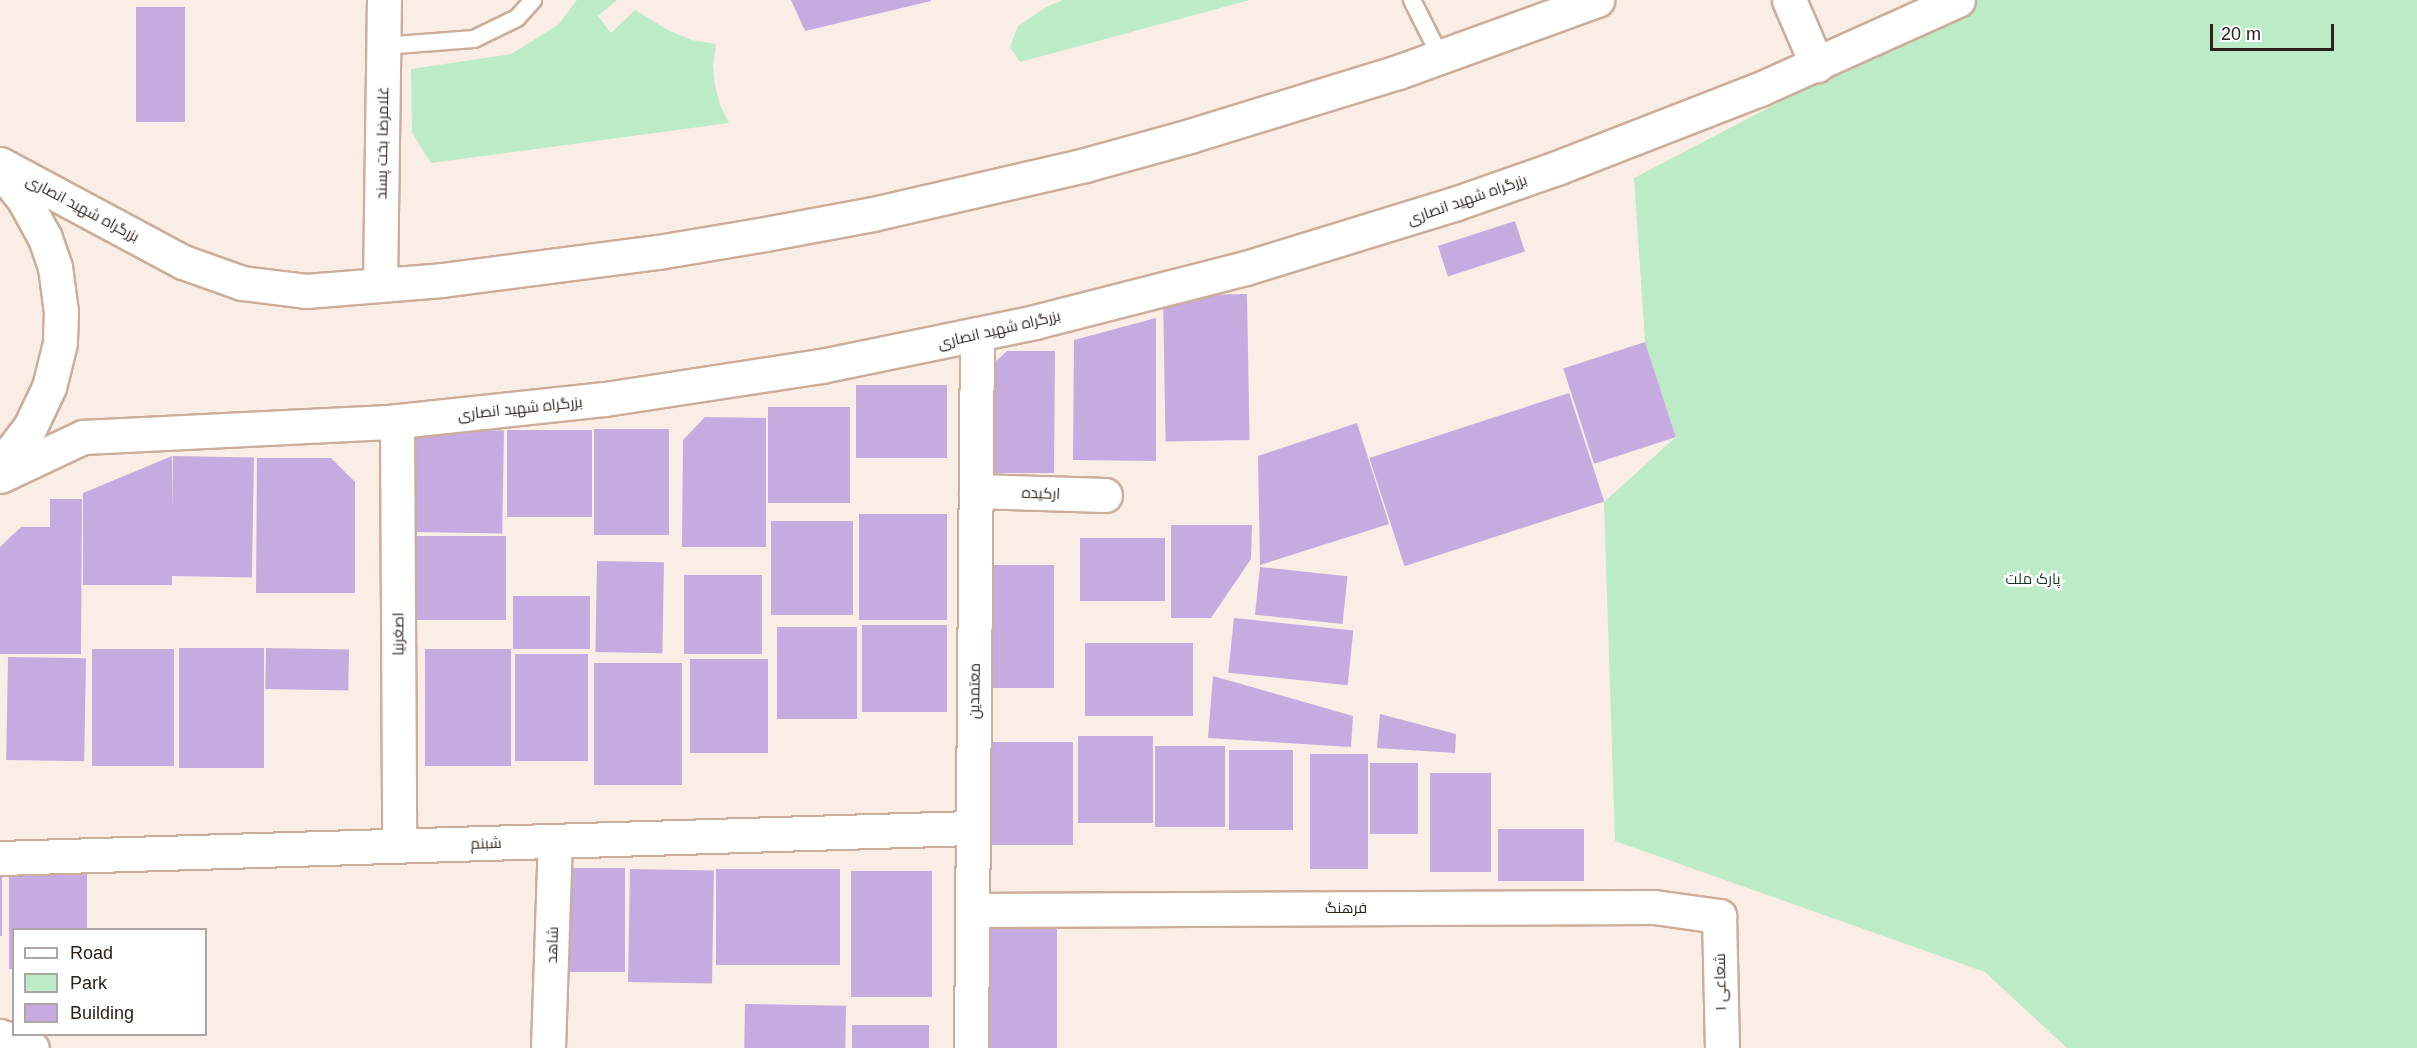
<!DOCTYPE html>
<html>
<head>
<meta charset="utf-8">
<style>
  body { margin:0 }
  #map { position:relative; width:2417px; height:1048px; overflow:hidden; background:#faede5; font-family:Arial,Cairo,sans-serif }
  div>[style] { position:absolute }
  .green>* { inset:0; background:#bcebc7 }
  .building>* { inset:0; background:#c6abe0; transform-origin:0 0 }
  .roads { filter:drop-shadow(2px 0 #ccad9a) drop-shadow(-2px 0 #ccad9a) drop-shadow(0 2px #ccad9a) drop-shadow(0 -2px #ccad9a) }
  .lane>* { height:16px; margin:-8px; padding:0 8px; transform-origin:8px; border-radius:8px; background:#fff }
  .street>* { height:33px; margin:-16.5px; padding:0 16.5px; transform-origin:16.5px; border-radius:16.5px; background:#fff }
  .secondary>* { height:33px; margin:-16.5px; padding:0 16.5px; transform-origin:16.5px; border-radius:16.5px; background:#fff }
  .primary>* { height:33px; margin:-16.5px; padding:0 16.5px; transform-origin:16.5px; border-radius:16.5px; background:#fff }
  span { translate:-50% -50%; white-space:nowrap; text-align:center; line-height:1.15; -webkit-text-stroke:5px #fff; paint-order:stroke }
  .street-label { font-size:15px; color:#2d211a }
  .park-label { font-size:15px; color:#11391f }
  .legend { position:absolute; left:12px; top:928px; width:195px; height:108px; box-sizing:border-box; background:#fff; border:2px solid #aba6a3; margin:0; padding:8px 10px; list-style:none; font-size:18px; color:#2d211a }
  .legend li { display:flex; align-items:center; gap:12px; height:30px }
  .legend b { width:30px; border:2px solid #aba6a3 }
  .scale { position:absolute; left:2210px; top:24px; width:124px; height:27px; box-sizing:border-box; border:3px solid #2d211a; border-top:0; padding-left:8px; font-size:18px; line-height:21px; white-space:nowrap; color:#2d211a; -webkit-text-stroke:4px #fff; paint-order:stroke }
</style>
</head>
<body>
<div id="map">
  <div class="green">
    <i style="clip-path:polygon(577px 0,617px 0,598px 16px,611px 33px,635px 10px,670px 31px,692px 40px,716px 44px,713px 65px,715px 86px,720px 105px,729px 123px,431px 163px,412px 133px,411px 69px,511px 54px,558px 25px)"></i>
    <i style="clip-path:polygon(1063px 0,1250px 0,1020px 62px,1010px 47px,1018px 26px,1046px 7px)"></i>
    <i style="clip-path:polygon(1975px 0,2417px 0,2417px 1048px,2067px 1048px,1985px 972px,1615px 841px,1604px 502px,1676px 437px,1645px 342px,1634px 178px)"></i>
  </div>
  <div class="building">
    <i style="clip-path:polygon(791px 0,931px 0,931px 1px,805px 31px)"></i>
    <i style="left:136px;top:7px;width:49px;height:115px"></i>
    <i style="left:1515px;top:221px;width:32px;height:81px;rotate:72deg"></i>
    <i style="left:1247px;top:294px;width:146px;height:84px;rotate:89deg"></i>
    <i style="clip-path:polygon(1156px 318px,1156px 461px,1073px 460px,1074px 340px)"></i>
    <i style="left:1645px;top:342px;width:100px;height:86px;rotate:72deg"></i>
    <i style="clip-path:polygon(1007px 351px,1055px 351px,1054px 473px,985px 473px,985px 371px)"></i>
    <i style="left:856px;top:385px;width:91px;height:73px"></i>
    <i style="left:1569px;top:393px;width:114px;height:210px;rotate:72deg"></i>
    <i style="left:768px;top:407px;width:82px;height:96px"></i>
    <i style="clip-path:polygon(705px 417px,766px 418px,766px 547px,682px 547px,683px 440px)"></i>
    <i style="clip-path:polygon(1357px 423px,1389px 524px,1260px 565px,1258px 456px)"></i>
    <i style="left:416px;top:429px;width:88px;height:103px;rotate:1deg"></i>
    <i style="left:594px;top:429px;width:75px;height:106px"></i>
    <i style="left:507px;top:430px;width:85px;height:87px"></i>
    <i style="clip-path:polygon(172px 456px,172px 585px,83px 585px,83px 493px)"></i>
    <i style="left:173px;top:456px;width:81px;height:120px;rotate:1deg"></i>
    <i style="clip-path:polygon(257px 458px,331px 458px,355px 482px,355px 593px,256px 593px)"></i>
    <i style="clip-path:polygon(50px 499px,82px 499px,81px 654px,0 654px,0 547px,21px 527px,50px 527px)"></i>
    <i style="left:859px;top:514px;width:88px;height:106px"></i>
    <i style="left:771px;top:521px;width:82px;height:94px"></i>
    <i style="clip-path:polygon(1171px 525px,1252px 525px,1251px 559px,1211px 618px,1171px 618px)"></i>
    <i style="left:416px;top:536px;width:90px;height:84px"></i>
    <i style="left:1080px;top:538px;width:85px;height:63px"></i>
    <i style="left:597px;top:561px;width:67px;height:91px;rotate:1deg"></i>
    <i style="left:990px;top:565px;width:64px;height:123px"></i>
    <i style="left:1260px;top:567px;width:88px;height:48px;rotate:6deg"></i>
    <i style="left:684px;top:575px;width:78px;height:79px"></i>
    <i style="left:513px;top:596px;width:77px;height:53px"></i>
    <i style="left:1234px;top:618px;width:120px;height:55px;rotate:6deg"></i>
    <i style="left:862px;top:625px;width:85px;height:87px"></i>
    <i style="left:777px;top:627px;width:80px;height:92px"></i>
    <i style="left:1085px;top:643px;width:108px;height:73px"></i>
    <i style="left:179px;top:648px;width:85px;height:120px"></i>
    <i style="left:266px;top:648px;width:83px;height:41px;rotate:1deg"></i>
    <i style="left:92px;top:649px;width:82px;height:117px"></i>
    <i style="left:425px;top:649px;width:86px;height:117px"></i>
    <i style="left:515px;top:654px;width:73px;height:107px"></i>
    <i style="left:8px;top:657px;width:78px;height:103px;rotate:1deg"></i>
    <i style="left:690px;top:659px;width:78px;height:94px"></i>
    <i style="left:594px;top:663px;width:88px;height:122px"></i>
    <i style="clip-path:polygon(1213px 676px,1353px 716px,1351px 747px,1208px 738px)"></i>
    <i style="clip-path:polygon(1380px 714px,1456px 734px,1455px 753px,1377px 748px)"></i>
    <i style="left:1078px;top:736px;width:75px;height:87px"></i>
    <i style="left:992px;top:742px;width:81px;height:103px"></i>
    <i style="left:1155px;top:746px;width:70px;height:81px"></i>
    <i style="left:1229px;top:750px;width:64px;height:80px"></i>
    <i style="left:1310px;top:754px;width:58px;height:115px"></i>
    <i style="left:1370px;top:763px;width:48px;height:71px"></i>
    <i style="left:1430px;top:773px;width:61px;height:99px"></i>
    <i style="left:1498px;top:829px;width:86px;height:52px"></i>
    <i style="clip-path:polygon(9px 867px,87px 867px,87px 930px,14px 930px,14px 969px,9px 969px)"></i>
    <i style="left:561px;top:868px;width:64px;height:104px"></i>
    <i style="left:630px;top:869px;width:84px;height:113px;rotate:1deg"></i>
    <i style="left:716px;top:869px;width:124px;height:96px"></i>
    <i style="left:0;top:871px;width:2px;height:65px"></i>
    <i style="left:851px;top:871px;width:81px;height:126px"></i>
    <i style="left:1057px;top:927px;width:121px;height:70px;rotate:90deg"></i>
    <i style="left:745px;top:1004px;width:101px;height:44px;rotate:1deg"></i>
    <i style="left:852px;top:1025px;width:77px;height:23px"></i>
  </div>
  <div class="roads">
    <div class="lane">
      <i style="left:1412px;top:0;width:65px;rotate:63.4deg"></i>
      <i style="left:383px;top:46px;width:91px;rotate:-4.4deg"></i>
      <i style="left:474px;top:39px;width:48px;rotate:-26deg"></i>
      <i style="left:517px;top:18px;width:24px;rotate:-48deg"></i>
    </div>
    <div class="street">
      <i style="left:380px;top:285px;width:285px;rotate:-89.2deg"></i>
      <i style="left:397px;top:421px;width:425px;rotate:89.7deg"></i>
      <i style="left:976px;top:491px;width:129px;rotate:1.8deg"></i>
      <i style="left:0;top:858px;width:973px;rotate:-1.77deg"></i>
      <i style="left:972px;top:910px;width:682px;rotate:-0.25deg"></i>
      <i style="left:1654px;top:907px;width:66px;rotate:7.9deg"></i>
      <i style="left:1719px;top:916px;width:132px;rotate:88.7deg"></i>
      <i style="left:548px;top:1048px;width:207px;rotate:-88.1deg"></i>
      <i style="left:971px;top:1048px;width:714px;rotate:-89.52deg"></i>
    </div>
    <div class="secondary">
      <i style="left:0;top:1036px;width:34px;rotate:21deg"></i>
    </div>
    <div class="primary">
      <i style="left:1789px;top:0;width:71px;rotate:66.7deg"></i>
      <i style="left:0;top:164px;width:208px;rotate:28.2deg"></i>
      <i style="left:183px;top:262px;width:63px;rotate:19.6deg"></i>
      <i style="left:242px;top:283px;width:64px;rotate:7.1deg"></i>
      <i style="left:306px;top:291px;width:136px;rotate:-4.6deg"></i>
      <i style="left:442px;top:280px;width:218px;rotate:-7.4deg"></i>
      <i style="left:658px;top:252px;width:109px;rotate:-9.5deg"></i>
      <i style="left:765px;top:234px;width:110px;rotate:-10.5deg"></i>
      <i style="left:873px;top:214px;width:218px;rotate:-13deg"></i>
      <i style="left:1085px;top:165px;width:109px;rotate:-15.4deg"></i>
      <i style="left:1190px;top:136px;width:218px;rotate:-17.1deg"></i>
      <i style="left:1398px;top:72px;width:212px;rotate:-19.9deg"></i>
      <i style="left:0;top:170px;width:36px;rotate:51deg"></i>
      <i style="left:23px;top:198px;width:46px;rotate:61.2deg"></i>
      <i style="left:45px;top:238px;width:31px;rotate:71deg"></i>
      <i style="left:55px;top:267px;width:45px;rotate:82.4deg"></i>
      <i style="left:61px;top:312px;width:31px;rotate:92deg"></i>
      <i style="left:60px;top:343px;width:45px;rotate:104deg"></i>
      <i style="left:49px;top:387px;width:44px;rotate:115.4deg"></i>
      <i style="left:30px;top:427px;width:49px;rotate:127.6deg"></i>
      <i style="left:0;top:476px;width:92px;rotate:-25.2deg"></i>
      <i style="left:83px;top:437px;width:306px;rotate:-2.8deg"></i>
      <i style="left:389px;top:422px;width:217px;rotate:-6.1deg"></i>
      <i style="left:605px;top:399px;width:219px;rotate:-8.7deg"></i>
      <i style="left:821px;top:366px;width:218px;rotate:-11.6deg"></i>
      <i style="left:1035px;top:322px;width:218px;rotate:-14.4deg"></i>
      <i style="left:1246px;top:268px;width:218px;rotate:-17.1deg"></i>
      <i style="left:1454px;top:204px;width:109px;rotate:-19.3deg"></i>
      <i style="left:1557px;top:168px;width:218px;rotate:-21.3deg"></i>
      <i style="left:1760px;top:89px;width:217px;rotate:-24.2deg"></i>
    </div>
  </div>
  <div class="street-label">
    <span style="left:382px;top:143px;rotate:-89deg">غلامرضا بخت پسند</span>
    <span style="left:1467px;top:199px;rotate:-19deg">بزرگراه شهید انصاری</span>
    <span style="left:83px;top:208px;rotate:28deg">بزرگراه شهید انصاری</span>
    <span style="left:999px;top:329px;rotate:-13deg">بزرگراه شهید انصاری</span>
    <span style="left:520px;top:408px;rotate:-6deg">بزرگراه شهید انصاری</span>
    <span style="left:1041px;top:493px;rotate:2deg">ارکیده</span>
    <span style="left:398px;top:634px;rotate:-90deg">اصغرنیا</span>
    <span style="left:974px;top:691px;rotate:-89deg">معتمدین</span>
    <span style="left:486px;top:843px;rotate:-2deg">شبنم</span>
    <span style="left:1346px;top:908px">فرهنگ</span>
    <span style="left:552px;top:945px;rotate:-88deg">شاهد</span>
    <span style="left:1720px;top:982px;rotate:-91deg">شعاعی ۱</span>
  </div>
  <div class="park-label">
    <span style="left:2033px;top:579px">پارک ملت</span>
  </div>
  <ul class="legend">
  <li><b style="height:8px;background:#fff"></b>Road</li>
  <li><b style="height:16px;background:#bcebc7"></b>Park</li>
  <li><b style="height:16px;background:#c6abe0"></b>Building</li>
  </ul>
  <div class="scale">20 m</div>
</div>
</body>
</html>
